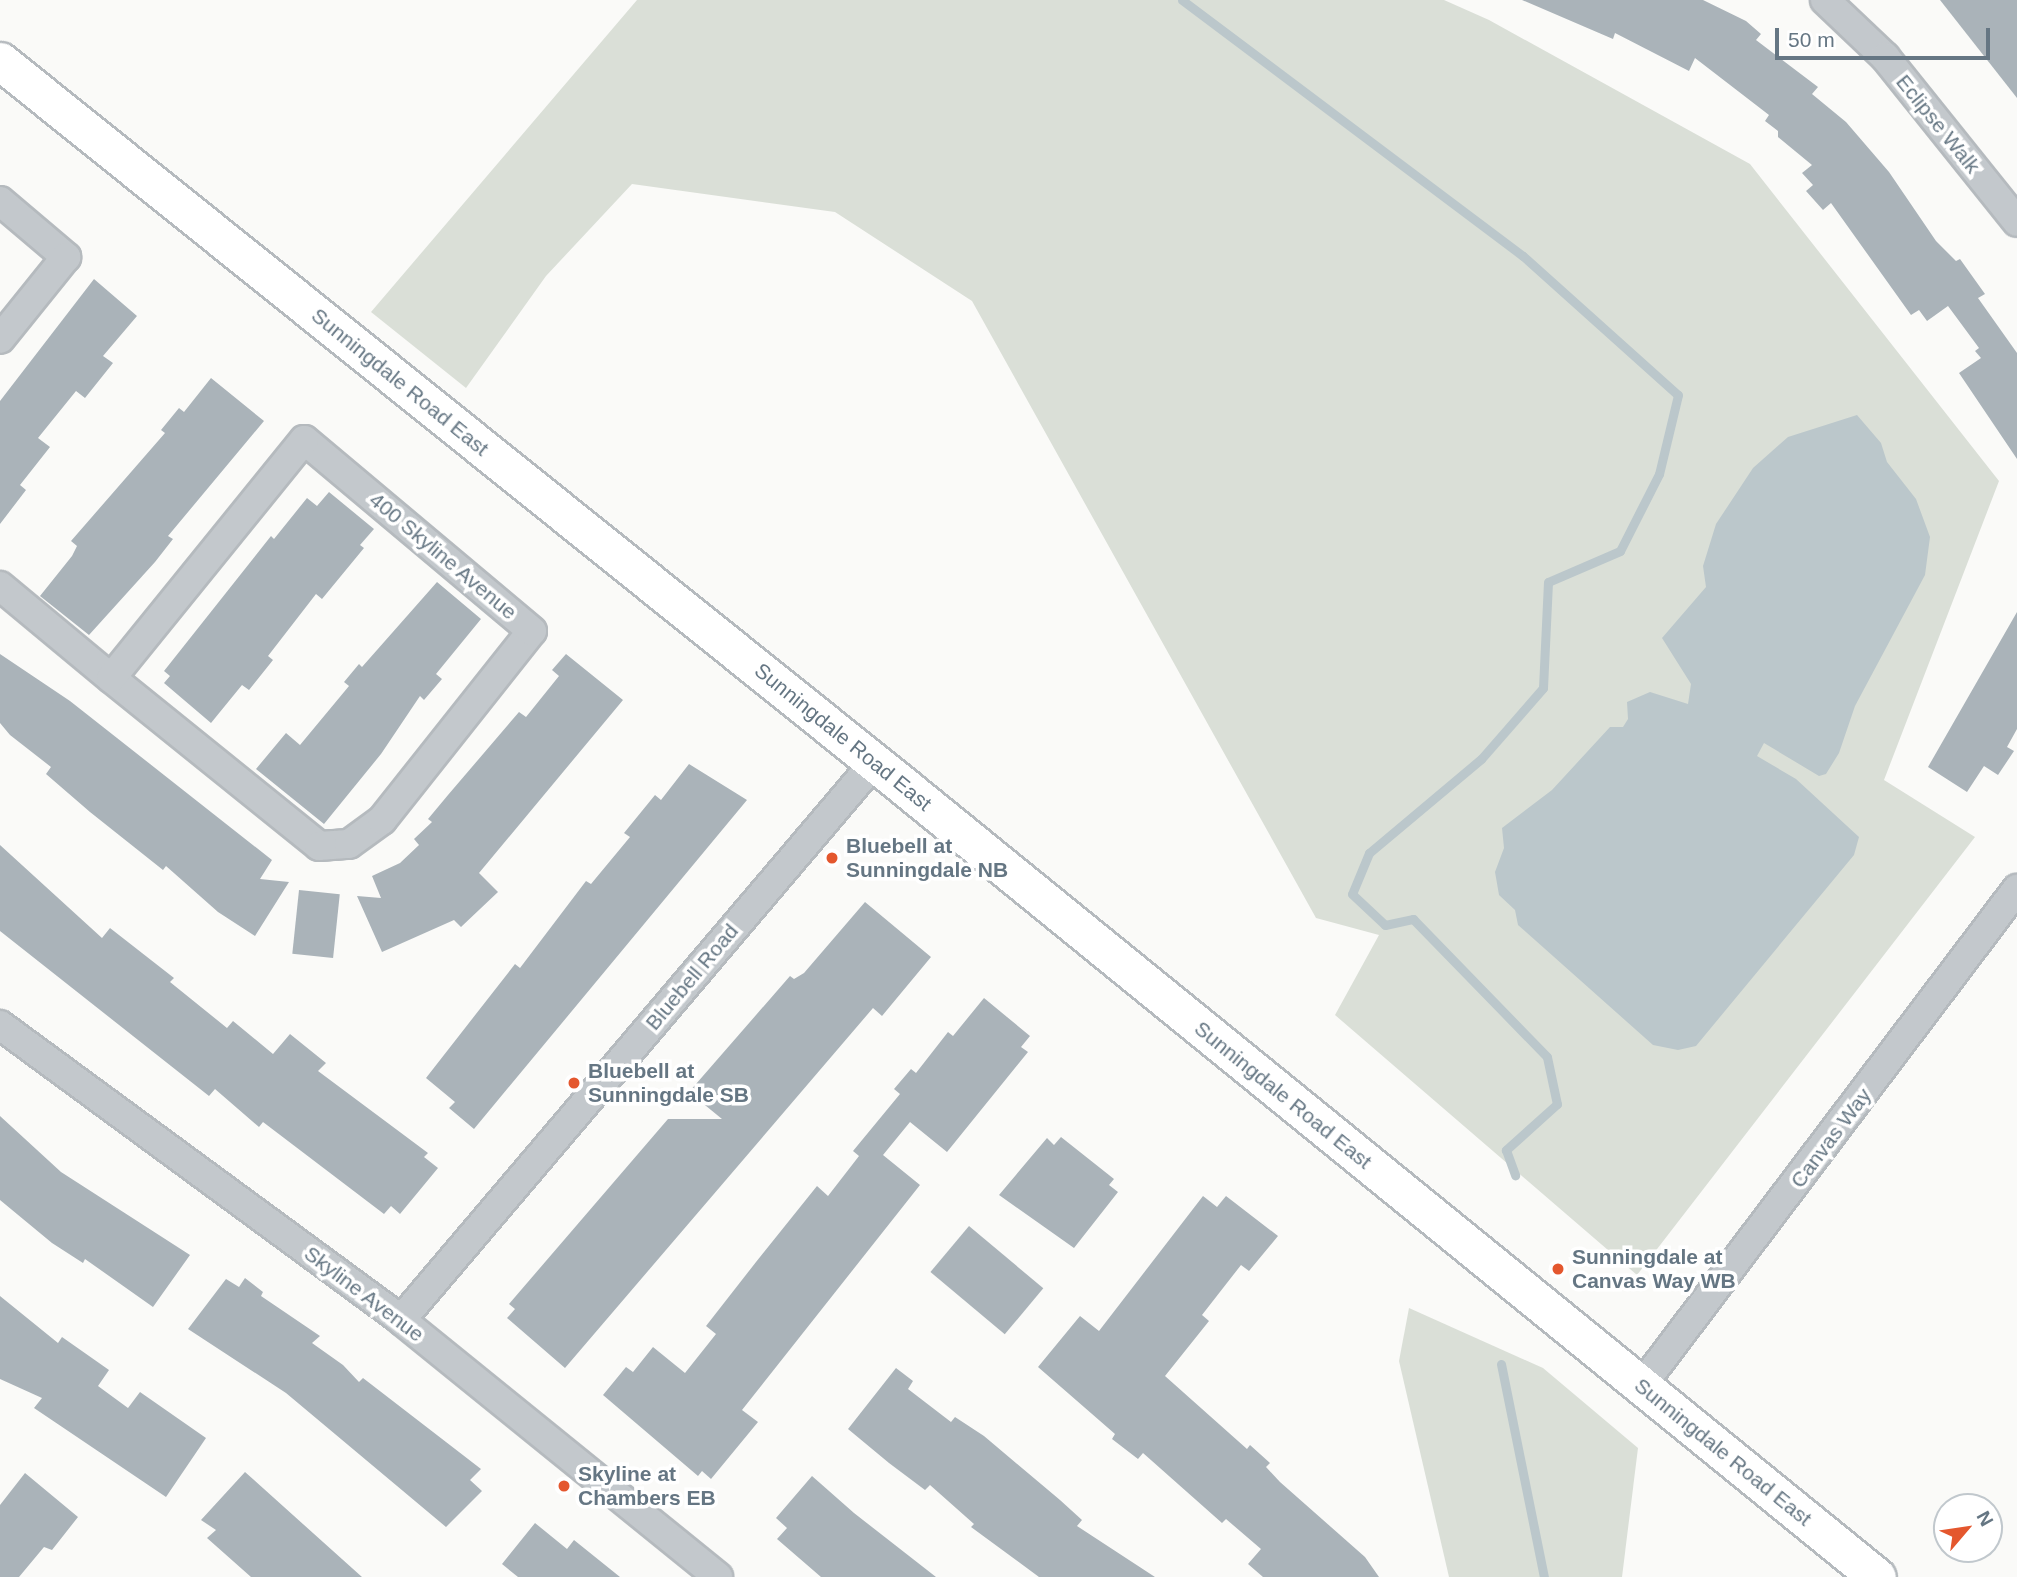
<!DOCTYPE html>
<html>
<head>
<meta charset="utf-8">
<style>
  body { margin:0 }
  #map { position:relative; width:2017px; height:1577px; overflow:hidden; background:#fafaf8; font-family:Arial,sans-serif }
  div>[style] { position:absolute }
  .green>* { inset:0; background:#dadfd7 }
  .water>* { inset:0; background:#bbc7cb }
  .stream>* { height:9px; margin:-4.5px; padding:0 4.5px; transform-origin:4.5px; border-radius:4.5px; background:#bbc7cb }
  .building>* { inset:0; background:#aab3b9; transform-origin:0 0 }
  .roads { filter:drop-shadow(2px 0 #b5babe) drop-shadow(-2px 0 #b5babe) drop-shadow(0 2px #b5babe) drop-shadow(0 -2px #b5babe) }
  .minor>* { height:28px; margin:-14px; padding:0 14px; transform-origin:14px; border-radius:14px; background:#c3c8cc }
  .major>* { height:37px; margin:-18.5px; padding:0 18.5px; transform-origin:18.5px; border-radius:18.5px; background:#fff }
  .dots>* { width:19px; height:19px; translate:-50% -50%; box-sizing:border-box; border:4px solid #fff; border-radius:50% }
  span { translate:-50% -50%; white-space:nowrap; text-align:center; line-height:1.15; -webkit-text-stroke:7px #fff; paint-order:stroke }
  .street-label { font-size:21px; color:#657683 }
  .poi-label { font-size:21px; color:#657683; font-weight:700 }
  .left { translate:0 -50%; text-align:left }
  .north { position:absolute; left:1933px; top:1493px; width:70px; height:70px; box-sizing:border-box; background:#fff; border:2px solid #c1c8cd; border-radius:50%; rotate:61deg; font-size:19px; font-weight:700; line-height:28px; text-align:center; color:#657683 }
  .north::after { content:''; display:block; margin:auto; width:24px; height:32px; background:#e4572e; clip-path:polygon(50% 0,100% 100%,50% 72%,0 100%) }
  .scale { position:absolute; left:1775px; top:28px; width:215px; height:32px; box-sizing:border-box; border:4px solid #657683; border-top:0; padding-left:9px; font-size:21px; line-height:24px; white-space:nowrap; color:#657683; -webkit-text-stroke:5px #fff; paint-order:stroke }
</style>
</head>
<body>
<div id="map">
  <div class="green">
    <i style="clip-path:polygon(637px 0,1444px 0,1489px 20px,1750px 164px,1999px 481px,1884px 780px,1975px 837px,1637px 1275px,1335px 1015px,1379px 935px,1316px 918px,972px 301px,835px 212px,632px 184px,546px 276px,466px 388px,371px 312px)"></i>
    <i style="clip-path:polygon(1409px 1308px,1543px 1368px,1638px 1448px,1622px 1577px,1449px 1577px,1399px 1361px)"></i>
  </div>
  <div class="water">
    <i style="clip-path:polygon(1857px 415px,1881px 443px,1887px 462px,1916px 499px,1930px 537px,1925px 575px,1855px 706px,1839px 753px,1826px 774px,1819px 776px,1764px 743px,1757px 756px,1796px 779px,1859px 837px,1854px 855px,1696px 1046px,1678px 1050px,1653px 1045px,1518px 925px,1515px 910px,1499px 895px,1495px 872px,1504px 848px,1502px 828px,1552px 790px,1610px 727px,1623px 727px,1628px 719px,1627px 702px,1650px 692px,1688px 704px,1691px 684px,1662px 638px,1706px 587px,1703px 566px,1716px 524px,1753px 468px,1788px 437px)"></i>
  </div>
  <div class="stream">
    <i style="left:1182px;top:0;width:426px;rotate:36.9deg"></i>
    <i style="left:1523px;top:256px;width:208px;rotate:41.9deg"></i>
    <i style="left:1678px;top:395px;width:81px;rotate:103.5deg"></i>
    <i style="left:1659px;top:474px;width:86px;rotate:116.9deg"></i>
    <i style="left:1620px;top:551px;width:78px;rotate:156.7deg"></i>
    <i style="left:1548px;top:582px;width:106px;rotate:92.7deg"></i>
    <i style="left:1543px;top:688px;width:94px;rotate:131.1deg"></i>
    <i style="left:1481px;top:759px;width:146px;rotate:140deg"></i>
    <i style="left:1369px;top:853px;width:44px;rotate:112.5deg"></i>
    <i style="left:1352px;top:894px;width:45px;rotate:43.2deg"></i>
    <i style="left:1385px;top:925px;width:29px;rotate:-12deg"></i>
    <i style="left:1413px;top:919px;width:192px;rotate:45.8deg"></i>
    <i style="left:1547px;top:1057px;width:48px;rotate:78deg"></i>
    <i style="left:1557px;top:1104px;width:69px;rotate:138deg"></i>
    <i style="left:1506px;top:1150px;width:27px;rotate:70deg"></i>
    <i style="left:1501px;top:1364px;width:217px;rotate:78.6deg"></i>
  </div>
  <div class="building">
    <i style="clip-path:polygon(1522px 0,1703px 0,1746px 21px,1761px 34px,1756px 40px,1818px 87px,1812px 94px,1846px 122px,1889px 172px,1936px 241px,1956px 261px,1960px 259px,1985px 294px,1978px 298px,2017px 353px,2017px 459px,1959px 373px,1981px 358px,1975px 351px,1979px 348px,1948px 306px,1927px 321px,1919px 310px,1911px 315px,1831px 203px,1823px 210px,1806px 191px,1813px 185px,1802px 173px,1812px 165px,1778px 137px,1778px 131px,1765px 121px,1769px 115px,1695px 58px,1689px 71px,1615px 33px,1613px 39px)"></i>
    <i style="clip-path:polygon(1940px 0,2017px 0,2017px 98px)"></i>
    <i style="clip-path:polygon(94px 279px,137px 316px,103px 356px,113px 363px,85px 398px,76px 391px,38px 438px,50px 447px,20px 485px,26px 490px,0 524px,0 401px)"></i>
    <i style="clip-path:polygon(211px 378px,264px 421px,168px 536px,173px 539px,155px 562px,89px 635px,40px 596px,72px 556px,77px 546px,71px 541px,165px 433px,161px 430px,179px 408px,184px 412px)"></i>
    <i style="clip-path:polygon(329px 492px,374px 529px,360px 545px,364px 548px,322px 599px,316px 594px,268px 656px,273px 660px,249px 690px,242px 685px,211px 723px,164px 683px,170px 676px,164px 671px,271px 536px,274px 539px,307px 498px,317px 506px)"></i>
    <i style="clip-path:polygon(437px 582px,481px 619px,436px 674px,442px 679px,424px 700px,420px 696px,381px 754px,324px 824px,256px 769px,286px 733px,300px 745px,349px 686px,344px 682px,359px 664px,362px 667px)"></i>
    <i style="clip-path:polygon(2017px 612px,2017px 729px,2007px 747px,2014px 751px,1998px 775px,1984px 766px,1967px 792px,1928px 767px)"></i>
    <i style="clip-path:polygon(0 654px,70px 701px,272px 860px,260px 879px,289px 882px,255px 936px,218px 912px,166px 866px,163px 870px,90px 812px,46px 774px,51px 767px,10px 735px,0 723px)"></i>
    <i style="clip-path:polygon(566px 654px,623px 700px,479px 873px,498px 892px,461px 927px,454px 920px,382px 952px,357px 896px,381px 898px,372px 876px,400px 863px,419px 845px,414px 839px,432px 822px,428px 819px,448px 795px,519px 712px,526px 717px,559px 676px,552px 670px)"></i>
    <i style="clip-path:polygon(689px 764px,747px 800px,474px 1129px,449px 1108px,455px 1102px,426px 1078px,515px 964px,520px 968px,586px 881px,591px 884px,630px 837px,624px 833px,655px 795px,661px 800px)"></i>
    <i style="clip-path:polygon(0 845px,102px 938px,110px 928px,174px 978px,170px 982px,227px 1028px,233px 1021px,273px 1054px,290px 1034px,326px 1063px,318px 1071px,428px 1153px,424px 1157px,438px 1168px,400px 1214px,391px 1206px,384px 1214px,263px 1122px,259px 1127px,215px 1089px,209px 1096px,0 931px)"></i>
    <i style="left:299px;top:890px;width:41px;height:64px;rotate:6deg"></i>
    <i style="clip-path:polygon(865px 902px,931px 957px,882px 1016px,873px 1008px,565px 1368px,507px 1318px,515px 1309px,509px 1304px,668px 1119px,722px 1119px,689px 1092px,790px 976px,794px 979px,804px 973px)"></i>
    <i style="clip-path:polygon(984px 998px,1030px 1036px,1021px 1047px,1028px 1052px,947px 1152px,910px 1122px,883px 1155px,920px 1185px,742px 1410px,758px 1422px,711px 1479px,702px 1471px,698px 1476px,603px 1395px,626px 1367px,633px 1372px,653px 1347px,685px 1373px,716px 1334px,706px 1326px,756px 1262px,817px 1186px,828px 1196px,859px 1156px,853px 1151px,900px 1094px,894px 1089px,911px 1069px,916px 1073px,948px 1032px,953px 1036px)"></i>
    <i style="clip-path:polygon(0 1116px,61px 1172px,190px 1255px,153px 1307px,85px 1259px,83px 1263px,52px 1243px,0 1200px)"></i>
    <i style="clip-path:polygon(1061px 1137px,1114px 1179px,1109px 1185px,1118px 1192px,1074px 1248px,999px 1195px,1047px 1138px,1054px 1145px)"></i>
    <i style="clip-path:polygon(1203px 1196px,1217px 1207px,1226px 1196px,1278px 1236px,1249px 1271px,1241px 1265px,1202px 1315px,1209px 1321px,1165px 1376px,1247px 1449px,1250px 1445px,1270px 1463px,1266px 1467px,1280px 1482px,1365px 1557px,1379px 1577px,1263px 1577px,1248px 1564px,1261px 1549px,1226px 1519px,1222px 1523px,1143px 1453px,1138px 1459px,1112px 1439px,1115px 1434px,1038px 1367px,1080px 1316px,1099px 1331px)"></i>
    <i style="left:969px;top:1226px;width:97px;height:60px;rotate:40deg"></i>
    <i style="clip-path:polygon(245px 1278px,263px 1292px,261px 1296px,320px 1336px,312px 1343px,343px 1365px,359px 1382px,363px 1378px,481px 1469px,470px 1480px,482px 1491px,446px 1527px,286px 1393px,188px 1329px,226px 1279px,239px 1287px)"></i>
    <i style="clip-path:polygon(0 1296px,58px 1343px,62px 1337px,109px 1370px,98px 1386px,128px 1408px,140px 1392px,206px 1438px,166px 1497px,34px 1408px,42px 1398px,0 1379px)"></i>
    <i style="clip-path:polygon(896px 1368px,913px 1381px,908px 1389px,951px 1422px,955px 1417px,984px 1436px,1060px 1500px,1082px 1520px,1077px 1526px,1155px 1577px,1039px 1577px,971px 1527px,974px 1524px,930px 1485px,925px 1490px,889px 1463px,848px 1429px)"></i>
    <i style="clip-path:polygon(245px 1472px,362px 1577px,251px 1577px,207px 1538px,216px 1530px,201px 1520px)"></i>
    <i style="clip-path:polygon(25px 1473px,78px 1517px,52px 1550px,44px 1547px,19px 1577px,0 1577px,0 1505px)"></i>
    <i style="clip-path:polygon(812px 1476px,854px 1513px,936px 1577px,821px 1577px,777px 1539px,787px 1528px,776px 1518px)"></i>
    <i style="clip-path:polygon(535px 1523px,567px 1549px,574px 1540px,620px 1577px,518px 1577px,502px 1564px)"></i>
  </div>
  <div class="roads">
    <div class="minor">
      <i style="left:1825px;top:0;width:83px;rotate:43.5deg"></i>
      <i style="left:1885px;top:57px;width:211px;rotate:51.3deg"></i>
      <i style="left:0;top:201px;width:87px;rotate:40.3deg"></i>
      <i style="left:66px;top:257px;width:105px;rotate:128.8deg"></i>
      <i style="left:0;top:586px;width:144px;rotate:39.7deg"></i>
      <i style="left:111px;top:678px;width:267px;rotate:38.9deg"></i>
      <i style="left:319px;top:846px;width:30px;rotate:-4deg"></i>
      <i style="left:349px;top:844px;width:41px;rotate:-36deg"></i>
      <i style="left:382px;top:820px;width:241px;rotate:-51.6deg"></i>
      <i style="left:532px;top:631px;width:297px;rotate:-140deg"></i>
      <i style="left:304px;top:440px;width:306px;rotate:129deg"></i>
      <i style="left:0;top:1025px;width:498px;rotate:36.3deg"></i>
      <i style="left:401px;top:1320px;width:408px;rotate:39deg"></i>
      <i style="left:401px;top:1320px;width:731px;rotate:-49.66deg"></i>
      <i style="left:1642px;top:1385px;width:622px;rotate:-52.91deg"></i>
    </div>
    <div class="major">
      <i style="left:0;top:61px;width:1162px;rotate:38.74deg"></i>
      <i style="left:906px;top:788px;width:1251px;rotate:39.1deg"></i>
    </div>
  </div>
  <div class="dots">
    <i style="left:832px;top:858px;background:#e4572e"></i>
    <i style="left:574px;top:1083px;background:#e4572e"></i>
    <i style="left:1558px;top:1269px;background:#e4572e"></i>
    <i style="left:564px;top:1486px;background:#e4572e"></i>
  </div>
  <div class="street-label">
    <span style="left:1938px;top:124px;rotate:51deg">Eclipse Walk</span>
    <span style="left:400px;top:382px;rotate:39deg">Sunningdale Road East</span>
    <span style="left:443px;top:556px;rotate:40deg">400 Skyline Avenue</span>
    <span style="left:843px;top:737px;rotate:39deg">Sunningdale Road East</span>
    <span style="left:692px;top:977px;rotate:-50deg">Bluebell Road</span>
    <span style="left:1283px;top:1095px;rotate:39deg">Sunningdale Road East</span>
    <span style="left:1831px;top:1138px;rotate:-53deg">Canvas Way</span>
    <span style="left:364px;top:1294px;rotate:37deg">Skyline Avenue</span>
    <span style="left:1723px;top:1452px;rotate:39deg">Sunningdale Road East</span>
  </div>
  <div class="poi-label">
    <span class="left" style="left:846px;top:858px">Bluebell at<br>Sunningdale NB</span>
    <span class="left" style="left:588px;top:1083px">Bluebell at<br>Sunningdale SB</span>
    <span class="left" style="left:1572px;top:1269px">Sunningdale at<br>Canvas Way WB</span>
    <span class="left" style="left:578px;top:1486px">Skyline at<br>Chambers EB</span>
  </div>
  <div class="north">N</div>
  <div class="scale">50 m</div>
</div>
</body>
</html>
